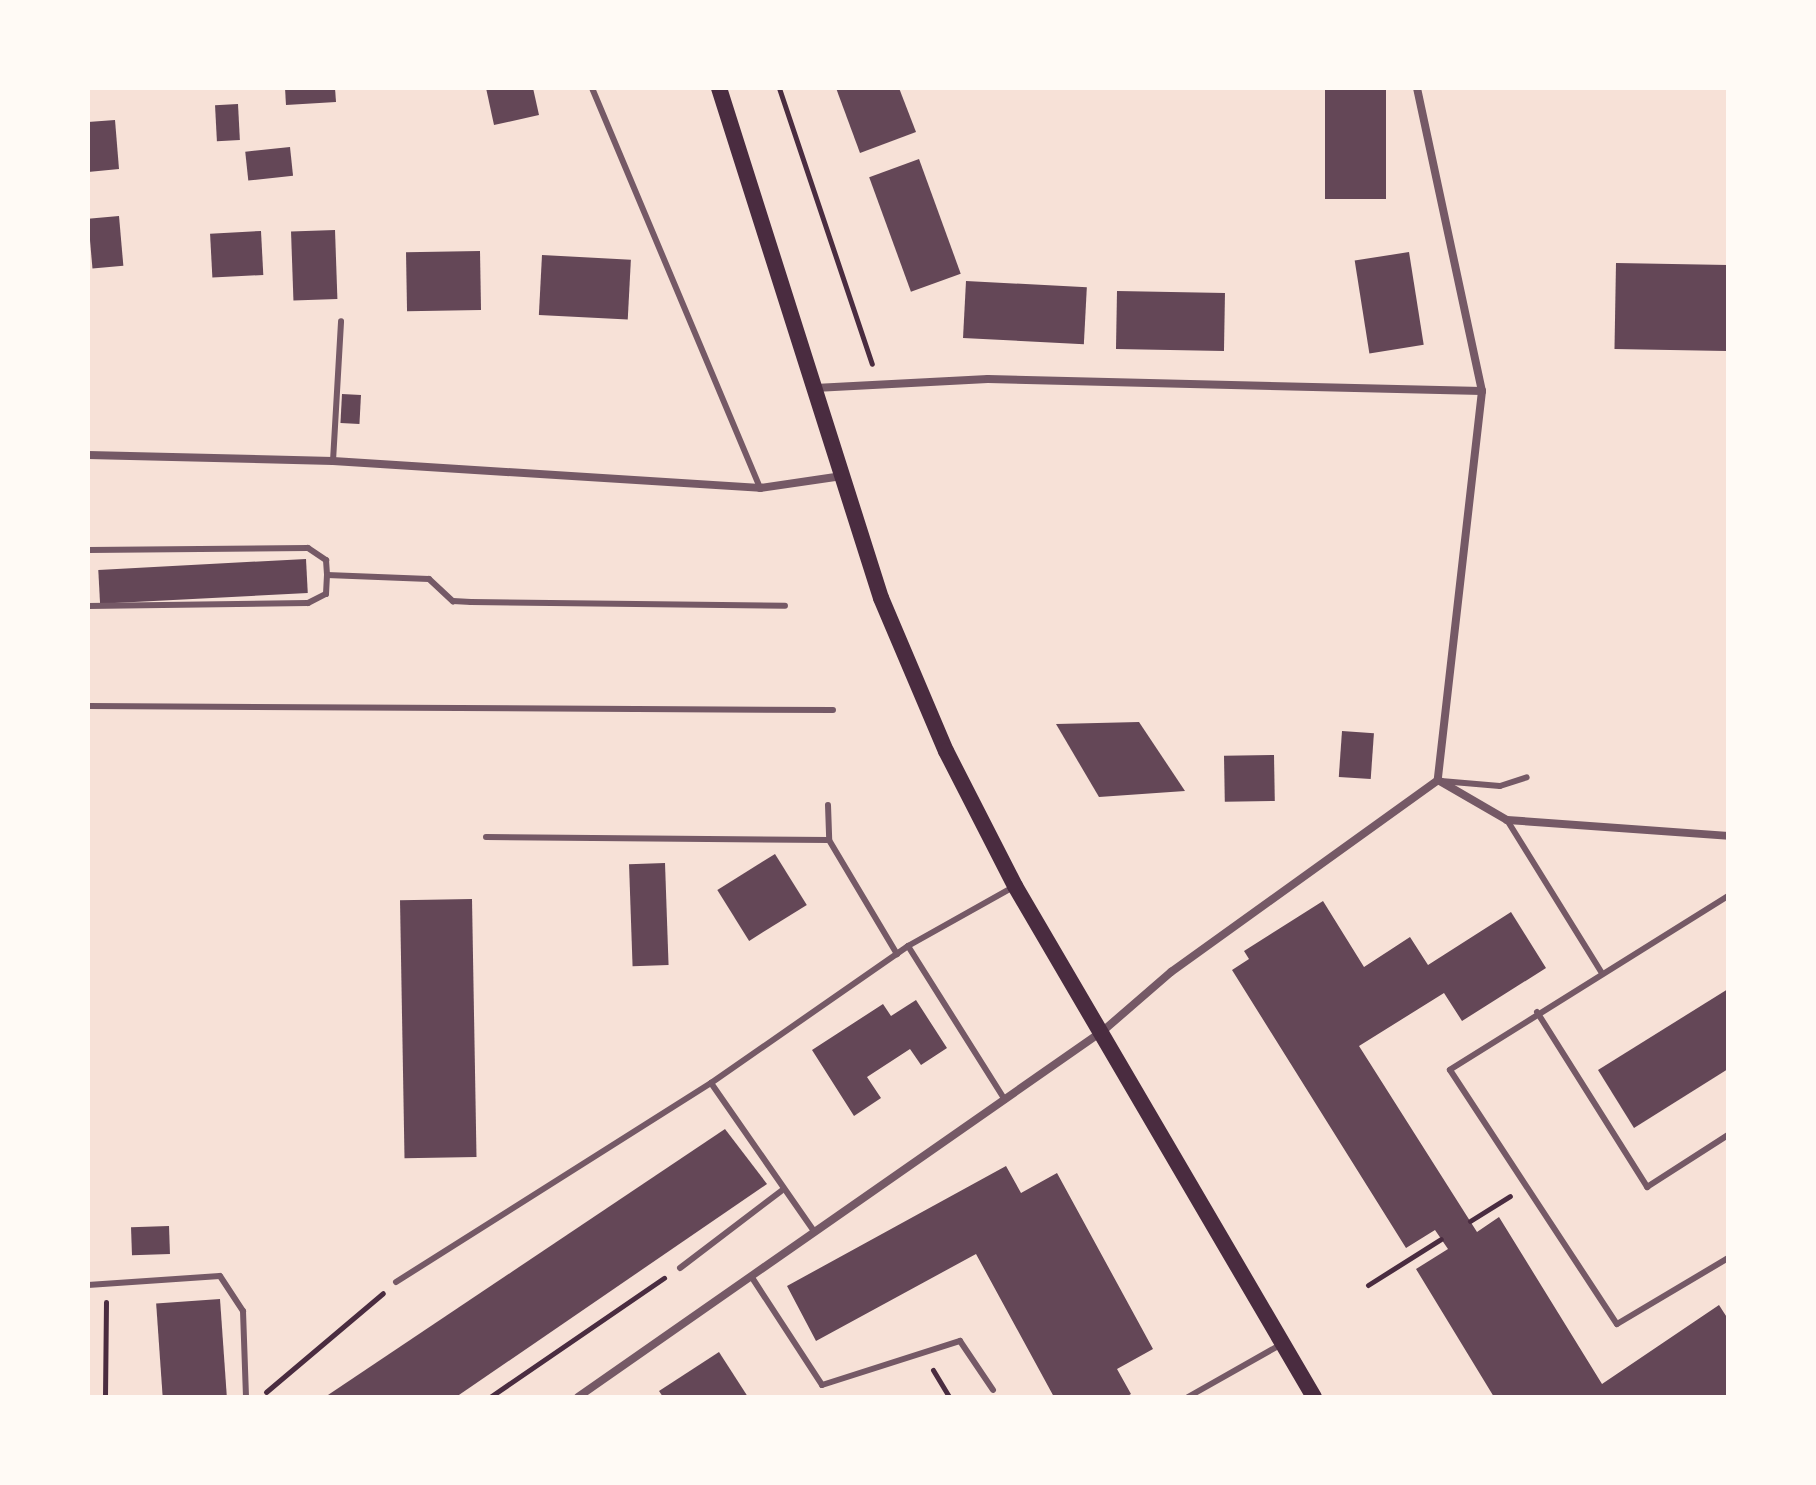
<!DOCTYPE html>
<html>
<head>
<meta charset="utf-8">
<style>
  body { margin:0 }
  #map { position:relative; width:1816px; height:1485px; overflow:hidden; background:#f7e1d7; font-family:Helvetica,sans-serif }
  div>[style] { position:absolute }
  .building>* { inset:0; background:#644757; transform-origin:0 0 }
  .path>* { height:5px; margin:-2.5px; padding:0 2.5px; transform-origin:2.5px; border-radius:2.5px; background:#4a2c40 }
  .service>* { height:6px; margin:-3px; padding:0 3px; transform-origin:3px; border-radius:3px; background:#755966 }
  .minor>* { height:8px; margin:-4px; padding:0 4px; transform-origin:4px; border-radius:4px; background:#755966 }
  .secondary>* { height:16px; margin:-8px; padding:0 8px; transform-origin:8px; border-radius:8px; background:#4a2c40 }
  span { translate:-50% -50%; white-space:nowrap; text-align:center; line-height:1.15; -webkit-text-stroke:8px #fffaf5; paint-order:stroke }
  .frame { position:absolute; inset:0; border:90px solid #fffaf5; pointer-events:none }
</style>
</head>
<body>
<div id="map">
  <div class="building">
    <i style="clip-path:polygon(285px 88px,335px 88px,336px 102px,286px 105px)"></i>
    <i style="clip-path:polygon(486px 88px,533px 88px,539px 115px,494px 125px)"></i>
    <i style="clip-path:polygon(836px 88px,899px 88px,916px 132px,860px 153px)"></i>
    <i style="left:1325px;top:88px;width:61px;height:111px"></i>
    <i style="left:238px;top:104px;width:36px;height:23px;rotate:87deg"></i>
    <i style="clip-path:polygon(115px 120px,119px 169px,88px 172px,88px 122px)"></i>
    <i style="left:290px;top:147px;width:29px;height:45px;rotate:84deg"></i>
    <i style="left:919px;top:159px;width:122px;height:53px;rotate:70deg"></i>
    <i style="left:119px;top:216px;width:50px;height:31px;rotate:85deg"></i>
    <i style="left:335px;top:230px;width:69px;height:44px;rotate:88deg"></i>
    <i style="left:261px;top:231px;width:44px;height:51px;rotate:87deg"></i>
    <i style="left:480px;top:251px;width:59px;height:74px;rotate:89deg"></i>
    <i style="left:1409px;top:252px;width:94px;height:55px;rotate:81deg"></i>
    <i style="left:542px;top:255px;width:89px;height:60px;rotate:3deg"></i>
    <i style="left:1616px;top:263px;width:112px;height:86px;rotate:1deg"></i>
    <i style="left:966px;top:281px;width:121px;height:57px;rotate:3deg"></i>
    <i style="left:1117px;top:291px;width:108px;height:58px;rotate:1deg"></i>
    <i style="left:342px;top:394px;width:19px;height:29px;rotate:3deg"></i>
    <i style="left:306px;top:559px;width:34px;height:208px;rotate:87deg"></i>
    <i style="clip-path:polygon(1139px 722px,1185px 791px,1099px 797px,1056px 724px)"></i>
    <i style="left:1342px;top:731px;width:32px;height:46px;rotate:4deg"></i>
    <i style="left:1274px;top:755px;width:46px;height:50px;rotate:89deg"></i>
    <i style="left:775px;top:854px;width:60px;height:68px;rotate:58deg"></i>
    <i style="left:665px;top:863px;width:102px;height:36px;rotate:88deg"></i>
    <i style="left:472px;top:899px;width:258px;height:72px;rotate:89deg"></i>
    <i style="clip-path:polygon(1323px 901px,1364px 967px,1410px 937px,1428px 965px,1511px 912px,1546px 968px,1462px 1021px,1444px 993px,1359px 1046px,1477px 1232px,1499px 1217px,1602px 1384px,1719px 1305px,1728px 1319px,1728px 1397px,1494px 1397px,1416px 1269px,1448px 1249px,1435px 1230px,1406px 1248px,1232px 970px,1249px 959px,1244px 951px)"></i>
    <i style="clip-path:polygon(1728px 989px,1728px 1069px,1634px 1128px,1598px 1070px)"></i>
    <i style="clip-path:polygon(916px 1000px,947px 1048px,921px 1065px,910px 1049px,867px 1077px,881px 1098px,854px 1116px,812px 1050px,883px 1004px,891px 1016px)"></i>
    <i style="clip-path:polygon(725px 1129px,767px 1184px,456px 1397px,325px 1397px)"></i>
    <i style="clip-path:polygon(1006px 1166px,1021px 1193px,1057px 1173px,1153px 1349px,1117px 1369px,1131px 1394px,1126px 1397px,1054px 1397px,976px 1254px,816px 1341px,787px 1286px)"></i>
    <i style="left:169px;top:1226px;width:28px;height:38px;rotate:88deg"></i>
    <i style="left:220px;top:1299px;width:98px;height:64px;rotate:86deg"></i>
    <i style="clip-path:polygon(719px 1352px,748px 1397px,663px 1397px,659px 1391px)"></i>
  </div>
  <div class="path">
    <i style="left:779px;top:88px;width:291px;rotate:71.4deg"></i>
    <i style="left:1470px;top:1221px;width:47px;rotate:-32deg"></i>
    <i style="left:1368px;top:1285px;width:86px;rotate:-32.2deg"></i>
    <i style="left:933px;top:1370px;width:31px;rotate:59deg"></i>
    <i style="left:266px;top:1392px;width:153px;rotate:-40.2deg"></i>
    <i style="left:105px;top:1397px;width:95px;rotate:-89.4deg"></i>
    <i style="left:490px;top:1397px;width:211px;rotate:-34.4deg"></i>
  </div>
  <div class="service">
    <i style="left:592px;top:88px;width:434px;rotate:67.2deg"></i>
    <i style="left:333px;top:461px;width:140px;rotate:-86.7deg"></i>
    <i style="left:88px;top:550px;width:220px;rotate:-0.5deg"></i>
    <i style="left:308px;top:548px;width:22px;rotate:34deg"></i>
    <i style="left:326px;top:560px;width:15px;rotate:86deg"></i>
    <i style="left:327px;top:575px;width:102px;rotate:2.2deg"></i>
    <i style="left:429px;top:579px;width:33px;rotate:43deg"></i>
    <i style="left:453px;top:601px;width:18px;rotate:3deg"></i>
    <i style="left:471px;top:602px;width:314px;rotate:0.7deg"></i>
    <i style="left:88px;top:606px;width:220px;rotate:-0.8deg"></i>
    <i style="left:308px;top:603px;width:20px;rotate:-27deg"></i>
    <i style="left:326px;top:594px;width:19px;rotate:-87deg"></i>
    <i style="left:88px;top:706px;width:745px;rotate:0.31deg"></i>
    <i style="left:1441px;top:781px;width:59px;rotate:4.8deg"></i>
    <i style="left:1500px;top:786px;width:28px;rotate:-18deg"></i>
    <i style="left:828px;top:805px;width:35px;rotate:88deg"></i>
    <i style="left:1507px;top:820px;width:180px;rotate:58.2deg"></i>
    <i style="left:486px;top:837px;width:343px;rotate:0.5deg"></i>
    <i style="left:829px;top:840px;width:133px;rotate:59.2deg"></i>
    <i style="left:1728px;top:896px;width:328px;rotate:148deg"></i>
    <i style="left:1450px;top:1070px;width:304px;rotate:56.7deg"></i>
    <i style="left:1617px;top:1324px;width:129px;rotate:-30.7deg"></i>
    <i style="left:908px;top:946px;width:182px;rotate:57.8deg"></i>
    <i style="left:1537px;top:1012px;width:207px;rotate:57.8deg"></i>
    <i style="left:1647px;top:1187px;width:96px;rotate:-32.7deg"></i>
    <i style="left:711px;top:1083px;width:179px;rotate:55.2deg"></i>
    <i style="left:680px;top:1268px;width:127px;rotate:-37.3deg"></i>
    <i style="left:751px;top:1276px;width:130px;rotate:56.9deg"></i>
    <i style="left:822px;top:1385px;width:145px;rotate:-17.7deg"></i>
    <i style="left:960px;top:1341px;width:59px;rotate:56deg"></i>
    <i style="left:396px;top:1282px;width:373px;rotate:-32.3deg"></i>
    <i style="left:711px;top:1083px;width:240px;rotate:-34.8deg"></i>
    <i style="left:908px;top:946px;width:120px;rotate:-29.3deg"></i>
    <i style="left:88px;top:1285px;width:132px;rotate:-3.9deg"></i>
    <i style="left:220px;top:1276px;width:42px;rotate:56.7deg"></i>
    <i style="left:243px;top:1311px;width:86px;rotate:88deg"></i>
    <i style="left:1188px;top:1397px;width:106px;rotate:-29.5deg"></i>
  </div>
  <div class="minor">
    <i style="left:1417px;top:88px;width:310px;rotate:77.9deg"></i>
    <i style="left:1482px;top:391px;width:391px;rotate:96.5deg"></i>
    <i style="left:815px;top:388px;width:173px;rotate:-3deg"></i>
    <i style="left:988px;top:379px;width:494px;rotate:1.4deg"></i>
    <i style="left:88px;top:455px;width:245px;rotate:1.4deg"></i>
    <i style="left:333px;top:461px;width:428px;rotate:3.6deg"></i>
    <i style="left:760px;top:488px;width:83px;rotate:-8.3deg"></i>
    <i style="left:1438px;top:780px;width:80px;rotate:30.1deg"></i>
    <i style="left:1507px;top:820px;width:222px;rotate:4.1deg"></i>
    <i style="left:578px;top:1397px;width:641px;rotate:-34.9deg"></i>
    <i style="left:1104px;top:1030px;width:89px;rotate:-40.9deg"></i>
    <i style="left:1171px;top:972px;width:329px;rotate:-35.7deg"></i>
  </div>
  <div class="secondary">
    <i style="left:719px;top:88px;width:535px;rotate:72.38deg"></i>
    <i style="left:881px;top:598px;width:166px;rotate:67deg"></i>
    <i style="left:946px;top:751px;width:152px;rotate:62.9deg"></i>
    <i style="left:1015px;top:886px;width:592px;rotate:59.67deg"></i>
  </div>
  <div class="frame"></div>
</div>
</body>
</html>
